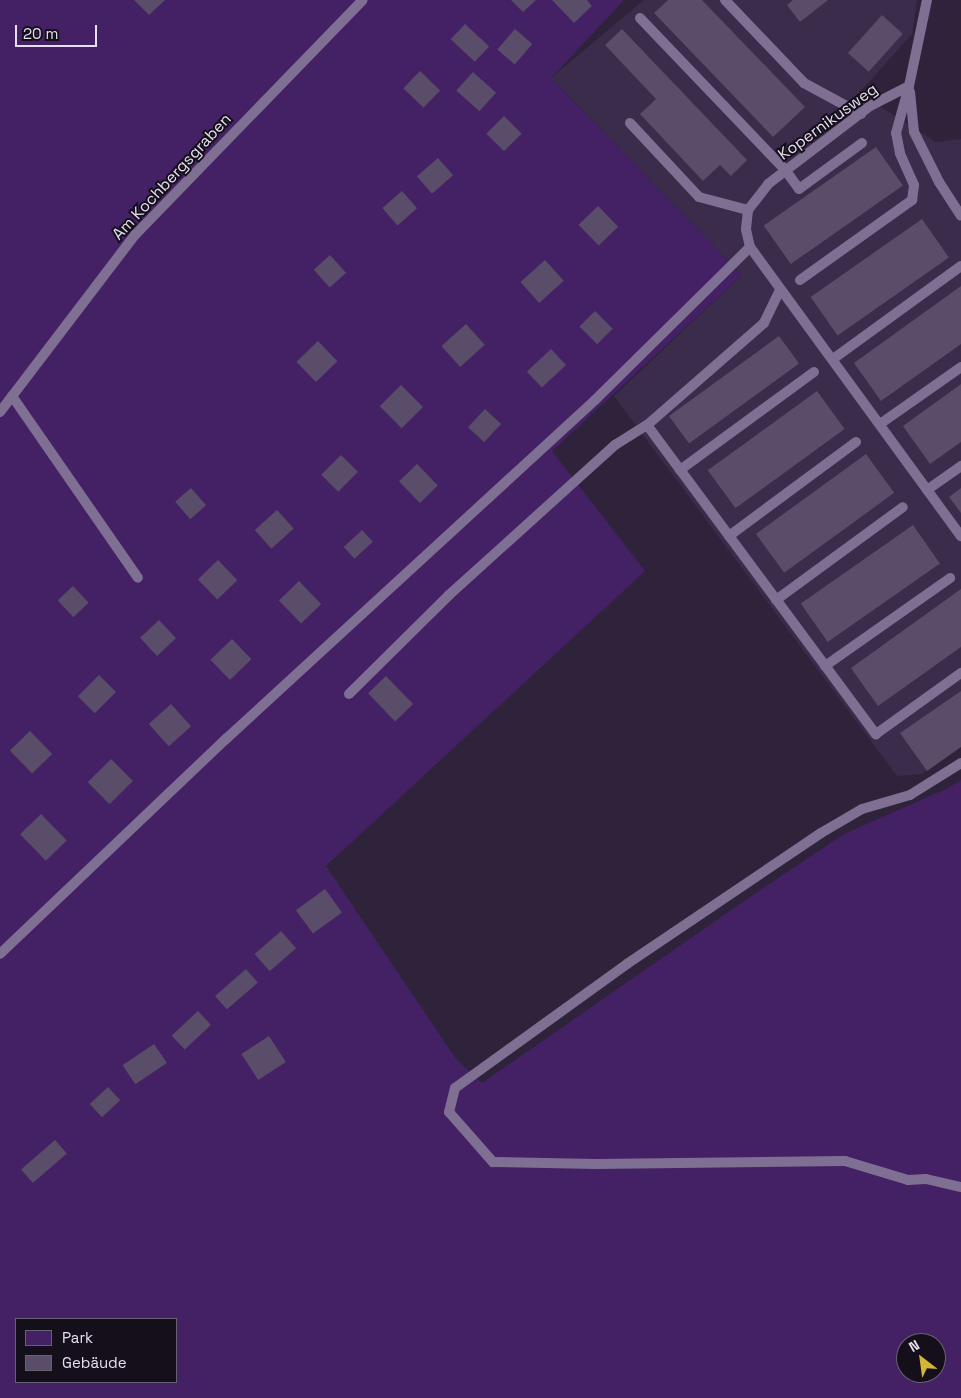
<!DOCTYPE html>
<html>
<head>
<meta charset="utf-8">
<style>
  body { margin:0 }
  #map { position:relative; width:961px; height:1398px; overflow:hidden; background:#2f233c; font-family:"Space Grotesk",sans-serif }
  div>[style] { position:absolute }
  .built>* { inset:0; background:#3a2c4a }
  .green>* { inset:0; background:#442064 }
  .building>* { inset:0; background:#594d69; transform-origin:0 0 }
  .service>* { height:10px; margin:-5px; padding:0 5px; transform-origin:5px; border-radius:5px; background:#7f6f93 }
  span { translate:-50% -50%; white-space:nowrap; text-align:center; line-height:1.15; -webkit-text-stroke:4px #140f1a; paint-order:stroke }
  .street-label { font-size:16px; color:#e6dff0 }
  .legend { position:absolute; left:15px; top:1318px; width:162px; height:65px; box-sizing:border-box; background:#140f1a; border:1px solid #686270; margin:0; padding:6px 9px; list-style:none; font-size:15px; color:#e6dff0 }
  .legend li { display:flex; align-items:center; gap:10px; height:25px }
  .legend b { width:25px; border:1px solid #686270 }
  .north { position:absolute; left:896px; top:1333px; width:50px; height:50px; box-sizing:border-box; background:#140f1a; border:1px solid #686270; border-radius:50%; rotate:330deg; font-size:14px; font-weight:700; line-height:20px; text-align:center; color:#e6dff0 }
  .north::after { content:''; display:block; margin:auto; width:18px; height:22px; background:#d4b535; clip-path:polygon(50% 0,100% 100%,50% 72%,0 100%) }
  .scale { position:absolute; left:15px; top:25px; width:82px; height:22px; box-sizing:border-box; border:2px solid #e6dff0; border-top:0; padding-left:6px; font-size:15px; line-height:18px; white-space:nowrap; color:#e6dff0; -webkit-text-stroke:4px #140f1a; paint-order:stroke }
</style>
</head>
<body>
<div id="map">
  <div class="built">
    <i style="clip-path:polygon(644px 0,917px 0,912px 34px,859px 93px,936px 142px,961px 139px,961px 747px,922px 774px,897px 776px,614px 396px,742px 275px,551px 78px)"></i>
  </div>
  <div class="green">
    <i style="clip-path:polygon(evenodd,0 0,624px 0,551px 78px,742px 275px,552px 451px,645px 571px,326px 866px,456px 1059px,482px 1083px,760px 890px,844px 834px,948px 788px,961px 780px,961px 1398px,0 1398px,0 0,16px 1319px,176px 1319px,176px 1382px,16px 1382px,16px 1319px,0 0,906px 1343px,936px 1343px,936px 1373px,906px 1373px,906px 1343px)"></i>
  </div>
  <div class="building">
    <i style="clip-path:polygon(134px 0,165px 0,149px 15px)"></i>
    <i style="clip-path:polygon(511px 0,536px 0,523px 12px)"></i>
    <i style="clip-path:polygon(552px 0,587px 0,592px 6px,574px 23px)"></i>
    <i style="clip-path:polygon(668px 0,702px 0,805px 107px,773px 137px,654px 13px)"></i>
    <i style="clip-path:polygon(793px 0,828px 0,800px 22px,787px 5px)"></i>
    <i style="left:882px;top:15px;width:28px;height:51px;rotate:42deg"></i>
    <i style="left:465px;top:24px;width:33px;height:21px;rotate:43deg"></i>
    <i style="left:515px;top:29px;width:23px;height:27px;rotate:41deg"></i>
    <i style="clip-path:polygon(622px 29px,747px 160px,731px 176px,720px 165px,703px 181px,640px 114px,656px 99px,605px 45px)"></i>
    <i style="left:420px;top:71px;width:28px;height:24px;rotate:44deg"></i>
    <i style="left:473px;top:72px;width:31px;height:25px;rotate:42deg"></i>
    <i style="left:504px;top:116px;width:25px;height:25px;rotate:45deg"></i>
    <i style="left:876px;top:147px;width:47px;height:137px;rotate:55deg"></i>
    <i style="left:438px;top:158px;width:23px;height:28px;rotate:49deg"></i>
    <i style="left:402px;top:191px;width:23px;height:26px;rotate:49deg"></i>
    <i style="left:598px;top:206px;width:29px;height:27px;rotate:46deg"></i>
    <i style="left:922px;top:219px;width:47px;height:136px;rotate:55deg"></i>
    <i style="left:330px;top:255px;width:24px;height:22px;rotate:48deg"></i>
    <i style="left:545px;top:260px;width:28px;height:33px;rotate:48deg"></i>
    <i style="clip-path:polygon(961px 286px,961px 344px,881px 401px,854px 363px)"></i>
    <i style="left:595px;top:311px;width:25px;height:22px;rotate:45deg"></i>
    <i style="left:466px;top:324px;width:28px;height:33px;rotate:48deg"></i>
    <i style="left:779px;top:336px;width:34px;height:136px;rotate:54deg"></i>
    <i style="left:318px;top:341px;width:28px;height:30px;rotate:46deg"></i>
    <i style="left:551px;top:349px;width:22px;height:33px;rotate:47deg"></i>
    <i style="clip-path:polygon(961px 384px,961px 442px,930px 464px,903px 426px)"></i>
    <i style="left:401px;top:385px;width:31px;height:30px;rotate:45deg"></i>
    <i style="left:817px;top:391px;width:47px;height:135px;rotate:54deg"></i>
    <i style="left:485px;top:409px;width:22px;height:25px;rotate:43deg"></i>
    <i style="left:866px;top:454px;width:48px;height:136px;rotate:54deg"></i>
    <i style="left:341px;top:455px;width:24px;height:28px;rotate:45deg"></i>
    <i style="left:417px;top:464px;width:30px;height:25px;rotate:46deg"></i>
    <i style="left:191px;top:488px;width:23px;height:21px;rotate:49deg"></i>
    <i style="clip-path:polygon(961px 488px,961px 513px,949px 497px)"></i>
    <i style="left:277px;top:510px;width:25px;height:30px;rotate:48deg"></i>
    <i style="left:913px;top:525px;width:47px;height:137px;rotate:55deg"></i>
    <i style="left:362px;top:530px;width:16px;height:25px;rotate:47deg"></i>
    <i style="left:218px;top:560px;width:28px;height:28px;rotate:46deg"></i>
    <i style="left:299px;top:581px;width:32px;height:28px;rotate:46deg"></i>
    <i style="left:73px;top:586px;width:23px;height:21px;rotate:47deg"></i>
    <i style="clip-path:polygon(961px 589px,961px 647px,878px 706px,851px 668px)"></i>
    <i style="left:159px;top:620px;width:25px;height:26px;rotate:47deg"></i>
    <i style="left:232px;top:639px;width:28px;height:30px;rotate:46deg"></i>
    <i style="left:99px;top:675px;width:24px;height:30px;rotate:45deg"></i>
    <i style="left:386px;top:676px;width:39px;height:25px;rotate:46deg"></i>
    <i style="clip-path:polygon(961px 691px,961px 747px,927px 771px,900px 733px)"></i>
    <i style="left:171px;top:704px;width:30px;height:30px;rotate:48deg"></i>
    <i style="left:30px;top:731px;width:32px;height:28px;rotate:46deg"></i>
    <i style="left:111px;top:759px;width:31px;height:33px;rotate:45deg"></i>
    <i style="left:41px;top:814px;width:37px;height:29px;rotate:46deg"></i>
    <i style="left:325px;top:889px;width:29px;height:36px;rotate:54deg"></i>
    <i style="left:281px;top:931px;width:23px;height:35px;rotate:49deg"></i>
    <i style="left:246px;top:969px;width:18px;height:41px;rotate:49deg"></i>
    <i style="left:198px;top:1011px;width:19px;height:36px;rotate:47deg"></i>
    <i style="left:269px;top:1036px;width:31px;height:33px;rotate:57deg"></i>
    <i style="left:154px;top:1044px;width:23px;height:38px;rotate:56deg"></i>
    <i style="left:108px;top:1087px;width:18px;height:25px;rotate:47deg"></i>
    <i style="left:55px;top:1140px;width:18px;height:45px;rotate:49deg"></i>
  </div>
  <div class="service">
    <i style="left:725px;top:0;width:115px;rotate:46.4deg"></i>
    <i style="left:804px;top:83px;width:65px;rotate:28.5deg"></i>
    <i style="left:640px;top:18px;width:211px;rotate:46.3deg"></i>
    <i style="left:786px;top:171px;width:22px;rotate:54deg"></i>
    <i style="left:799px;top:189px;width:78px;rotate:-36.1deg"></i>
    <i style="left:910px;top:92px;width:40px;rotate:84.3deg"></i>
    <i style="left:914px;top:132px;width:56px;rotate:63.4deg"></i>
    <i style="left:939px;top:182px;width:40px;rotate:57.1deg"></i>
    <i style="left:630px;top:123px;width:101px;rotate:47deg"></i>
    <i style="left:699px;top:197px;width:51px;rotate:14.9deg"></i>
    <i style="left:750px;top:247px;width:358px;rotate:53.9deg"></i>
    <i style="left:800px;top:280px;width:138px;rotate:-35.5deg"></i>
    <i style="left:912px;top:200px;width:15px;rotate:-82deg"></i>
    <i style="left:914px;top:185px;width:35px;rotate:-114deg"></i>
    <i style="left:900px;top:153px;width:20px;rotate:-101deg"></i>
    <i style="left:896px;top:133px;width:49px;rotate:-74.5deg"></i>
    <i style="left:780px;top:290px;width:37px;rotate:116deg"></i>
    <i style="left:764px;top:323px;width:155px;rotate:138.9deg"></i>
    <i style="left:647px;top:425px;width:385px;rotate:53.5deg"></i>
    <i style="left:876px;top:734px;width:105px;rotate:-35.7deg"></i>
    <i style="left:833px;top:359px;width:158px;rotate:-36deg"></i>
    <i style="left:12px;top:396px;width:221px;rotate:55.3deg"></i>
    <i style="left:0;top:412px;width:223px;rotate:-52.7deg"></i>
    <i style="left:135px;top:235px;width:327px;rotate:-45.9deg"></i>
    <i style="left:880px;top:424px;width:99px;rotate:-35.1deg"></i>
    <i style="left:680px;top:470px;width:166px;rotate:-36.2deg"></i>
    <i style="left:927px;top:490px;width:42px;rotate:-35.2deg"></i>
    <i style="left:729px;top:536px;width:158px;rotate:-36.5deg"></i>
    <i style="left:776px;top:600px;width:157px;rotate:-36.2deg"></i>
    <i style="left:825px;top:666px;width:153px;rotate:-35.1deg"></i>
    <i style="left:349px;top:694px;width:141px;rotate:-44.7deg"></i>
    <i style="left:449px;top:595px;width:224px;rotate:-42.1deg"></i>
    <i style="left:615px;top:445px;width:38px;rotate:-32deg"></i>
    <i style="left:961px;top:763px;width:60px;rotate:147.9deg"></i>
    <i style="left:910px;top:795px;width:50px;rotate:163.7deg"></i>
    <i style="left:862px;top:809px;width:48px;rotate:149.7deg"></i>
    <i style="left:821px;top:833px;width:234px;rotate:146deg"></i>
    <i style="left:627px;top:964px;width:212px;rotate:144.2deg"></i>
    <i style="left:455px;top:1088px;width:25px;rotate:104deg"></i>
    <i style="left:449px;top:1112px;width:67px;rotate:48.7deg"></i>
    <i style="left:493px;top:1162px;width:103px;rotate:1.1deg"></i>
    <i style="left:596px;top:1164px;width:249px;rotate:-0.7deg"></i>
    <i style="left:845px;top:1161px;width:66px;rotate:16.8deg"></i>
    <i style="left:908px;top:1180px;width:18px;rotate:-3deg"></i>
    <i style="left:926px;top:1179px;width:36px;rotate:13deg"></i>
    <i style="left:0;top:954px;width:312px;rotate:-43.6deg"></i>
    <i style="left:226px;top:739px;width:501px;rotate:-42.57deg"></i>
    <i style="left:595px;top:400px;width:218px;rotate:-44.6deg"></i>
    <i style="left:750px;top:247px;width:18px;rotate:-103deg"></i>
    <i style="left:746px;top:229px;width:19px;rotate:-84deg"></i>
    <i style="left:748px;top:210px;width:33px;rotate:-52deg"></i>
    <i style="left:768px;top:184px;width:128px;rotate:-37.4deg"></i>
    <i style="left:870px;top:106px;width:44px;rotate:-27.1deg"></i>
    <i style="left:909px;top:86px;width:88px;rotate:-78.2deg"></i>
  </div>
  <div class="street-label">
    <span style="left:828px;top:122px;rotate:-36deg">Kopernikusweg</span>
    <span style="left:172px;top:177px;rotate:-47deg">Am Kochbergsgraben</span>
  </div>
  <ul class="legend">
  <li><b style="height:14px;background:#442064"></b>Park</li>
  <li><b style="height:14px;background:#594d69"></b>Gebäude</li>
  </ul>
  <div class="north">N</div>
  <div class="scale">20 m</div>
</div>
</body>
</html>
